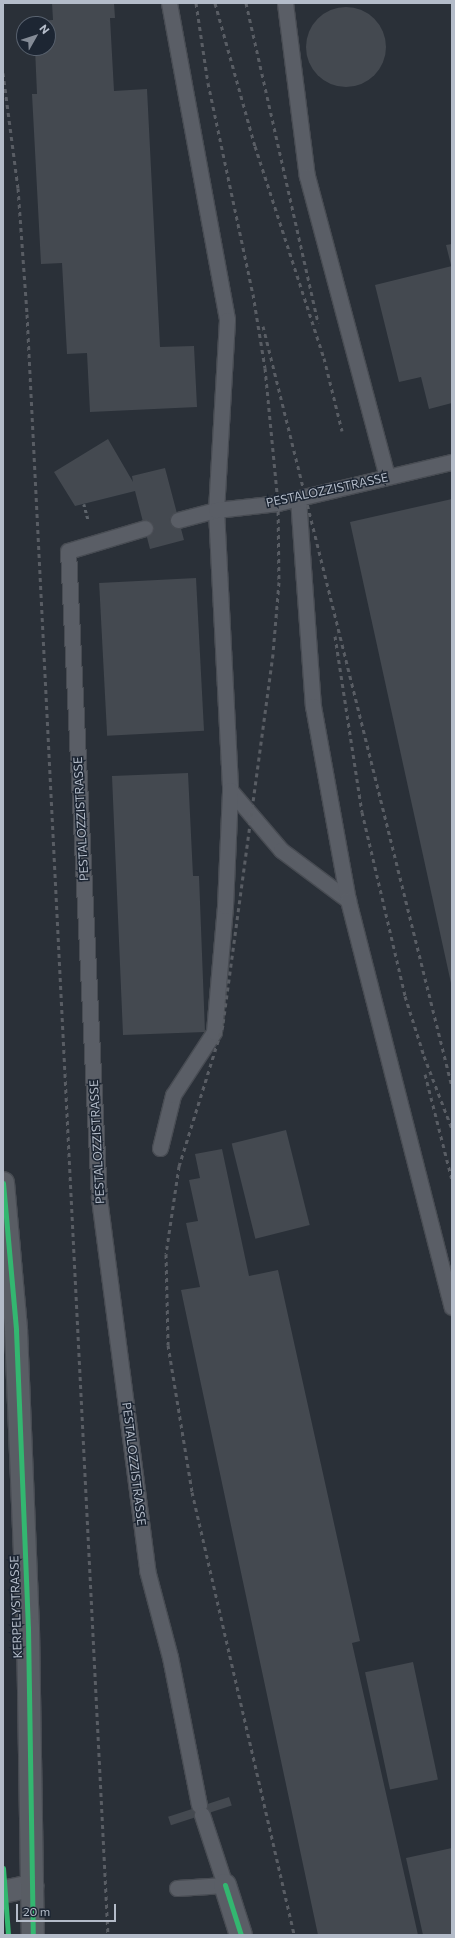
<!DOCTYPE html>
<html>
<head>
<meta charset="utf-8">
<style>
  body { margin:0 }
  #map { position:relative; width:455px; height:1938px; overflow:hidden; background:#2a3038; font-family:Commissioner,sans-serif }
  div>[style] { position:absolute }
  .building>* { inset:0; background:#444950; transform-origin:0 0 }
  .round { border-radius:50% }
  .path>* { height:2.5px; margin-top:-1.25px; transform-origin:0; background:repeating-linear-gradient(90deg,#5d636a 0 3px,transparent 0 6px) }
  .roads { filter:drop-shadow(1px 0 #484c53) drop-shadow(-1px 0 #484c53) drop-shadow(0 1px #484c53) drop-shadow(0 -1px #484c53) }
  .lane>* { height:15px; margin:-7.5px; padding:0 7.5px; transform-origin:7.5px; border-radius:7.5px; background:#5a5e66 }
  .street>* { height:22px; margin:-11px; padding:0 11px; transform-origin:11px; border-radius:11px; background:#5a5e66 }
  .secondary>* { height:22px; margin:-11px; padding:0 11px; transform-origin:11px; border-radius:11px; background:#595d64 }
  .rail>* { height:3px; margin-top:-1.5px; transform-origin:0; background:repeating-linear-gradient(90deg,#595d64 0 4px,transparent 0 8px) }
  .cycleway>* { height:5px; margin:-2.5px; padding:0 2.5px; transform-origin:2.5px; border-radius:2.5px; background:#33b770 }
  span { translate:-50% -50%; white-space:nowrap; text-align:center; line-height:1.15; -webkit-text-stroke:3px #1d2633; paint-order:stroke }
  .street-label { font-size:12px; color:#b4bcc9 }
  .frame { position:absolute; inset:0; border:4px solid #b4bcc9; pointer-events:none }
  .north { position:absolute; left:16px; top:16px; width:40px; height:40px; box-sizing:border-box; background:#1d2633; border:1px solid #59626f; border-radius:50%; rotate:51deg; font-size:11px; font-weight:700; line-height:16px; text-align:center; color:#b4bcc9 }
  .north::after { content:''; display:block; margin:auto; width:14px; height:18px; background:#848b96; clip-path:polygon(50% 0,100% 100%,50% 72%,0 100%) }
  .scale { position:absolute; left:16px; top:1904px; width:100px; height:18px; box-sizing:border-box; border:2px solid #b4bcc9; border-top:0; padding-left:5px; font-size:12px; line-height:14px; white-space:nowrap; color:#b4bcc9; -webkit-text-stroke:3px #1d2633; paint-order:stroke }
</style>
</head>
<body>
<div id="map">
  <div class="building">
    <i style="clip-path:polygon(52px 3px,114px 3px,115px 18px,110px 18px,114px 91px,147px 89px,160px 347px,194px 346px,197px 407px,90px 412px,87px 353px,67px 354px,62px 263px,41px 264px,32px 94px,37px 94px,35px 48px,48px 48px,48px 24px,33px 24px,33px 21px,53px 20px)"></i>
    <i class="round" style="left:306px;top:7px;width:80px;height:80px"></i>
    <i style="clip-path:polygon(452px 244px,452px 265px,451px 265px,446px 245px)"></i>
    <i style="clip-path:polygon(452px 266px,452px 403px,429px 409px,421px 377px,399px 382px,375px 285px)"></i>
    <i style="clip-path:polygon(108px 439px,133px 482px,132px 476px,165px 468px,184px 540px,150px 549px,135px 491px,75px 506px,54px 472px)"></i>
    <i style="clip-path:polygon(452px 499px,452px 983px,451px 983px,350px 522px)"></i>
    <i style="left:196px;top:578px;width:153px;height:97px;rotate:87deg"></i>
    <i style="clip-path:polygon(188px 773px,193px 876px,199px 876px,205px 1032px,123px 1035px,112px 776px)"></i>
    <i style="left:286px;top:1130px;width:98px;height:56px;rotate:76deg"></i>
    <i style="clip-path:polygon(222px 1149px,249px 1276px,278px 1270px,360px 1641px,352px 1643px,418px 1935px,318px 1935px,181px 1290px,200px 1287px,186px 1223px,198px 1221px,189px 1180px,200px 1178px,195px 1154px)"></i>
    <i style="left:413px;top:1662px;width:120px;height:49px;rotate:78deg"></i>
    <i style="left:229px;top:1797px;width:9px;height:64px;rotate:72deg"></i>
    <i style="clip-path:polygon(452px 1848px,452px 1935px,423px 1935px,406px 1858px)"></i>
  </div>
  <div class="path">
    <i style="left:84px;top:504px;width:16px;rotate:75deg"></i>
  </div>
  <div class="roads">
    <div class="lane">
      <i style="left:169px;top:3px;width:322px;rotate:79.6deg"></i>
      <i style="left:227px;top:320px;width:190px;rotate:93.3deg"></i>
      <i style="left:216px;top:510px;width:280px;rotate:87.1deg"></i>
      <i style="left:230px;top:790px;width:79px;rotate:49.6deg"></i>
      <i style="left:281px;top:850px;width:84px;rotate:36.7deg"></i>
      <i style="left:285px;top:3px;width:174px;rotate:82.8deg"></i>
      <i style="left:307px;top:176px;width:311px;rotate:75.1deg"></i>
      <i style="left:298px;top:498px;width:209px;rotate:85.9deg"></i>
      <i style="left:313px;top:706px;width:197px;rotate:79.8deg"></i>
      <i style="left:348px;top:900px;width:420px;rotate:75.7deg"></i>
      <i style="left:178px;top:520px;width:39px;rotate:-15deg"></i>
      <i style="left:216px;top:510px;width:62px;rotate:-6.4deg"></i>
      <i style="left:278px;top:503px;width:179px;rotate:-13.3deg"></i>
      <i style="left:145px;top:528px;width:80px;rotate:163.4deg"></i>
      <i style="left:68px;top:551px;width:648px;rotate:87.26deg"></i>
      <i style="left:99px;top:1198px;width:375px;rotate:82.6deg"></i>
      <i style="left:147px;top:1570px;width:90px;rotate:75.2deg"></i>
      <i style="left:170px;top:1657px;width:151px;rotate:78.9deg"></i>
      <i style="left:160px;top:1148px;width:55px;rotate:-76.2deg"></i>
      <i style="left:173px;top:1095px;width:75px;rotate:-56.9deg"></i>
      <i style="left:214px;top:1032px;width:126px;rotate:-85deg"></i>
      <i style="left:225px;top:906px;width:116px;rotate:-87.5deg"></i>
      <i style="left:177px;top:1888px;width:48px;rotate:-3.6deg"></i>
      <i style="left:225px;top:1885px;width:74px;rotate:-108.2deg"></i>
    </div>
    <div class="street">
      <i style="left:225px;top:1885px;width:52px;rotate:72.3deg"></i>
      <i style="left:3px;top:1892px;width:30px;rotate:-12deg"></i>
    </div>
    <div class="secondary">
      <i style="left:3px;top:1183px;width:148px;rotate:84.9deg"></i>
      <i style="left:16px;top:1330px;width:298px;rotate:87.7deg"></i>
      <i style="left:28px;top:1628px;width:307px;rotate:89.1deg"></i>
    </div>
  </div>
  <div class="rail">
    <i style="left:196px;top:3px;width:81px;rotate:81.5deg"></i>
    <i style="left:208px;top:83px;width:216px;rotate:78deg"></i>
    <i style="left:253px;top:294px;width:75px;rotate:80.8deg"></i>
    <i style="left:265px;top:368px;width:136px;rotate:84.5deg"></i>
    <i style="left:278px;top:503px;width:79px;rotate:89.3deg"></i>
    <i style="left:279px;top:582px;width:72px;rotate:94.8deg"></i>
    <i style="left:273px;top:654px;width:374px;rotate:97.7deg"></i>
    <i style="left:223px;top:1025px;width:148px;rotate:107.3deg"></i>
    <i style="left:179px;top:1166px;width:89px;rotate:98.4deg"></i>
    <i style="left:166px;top:1254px;width:91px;rotate:88.7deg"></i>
    <i style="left:168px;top:1345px;width:149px;rotate:80.7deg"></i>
    <i style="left:192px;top:1492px;width:455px;rotate:77deg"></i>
    <i style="left:215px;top:3px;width:148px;rotate:74.4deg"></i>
    <i style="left:255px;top:146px;width:223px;rotate:72deg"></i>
    <i style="left:324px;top:358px;width:75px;rotate:76.1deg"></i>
    <i style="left:246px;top:3px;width:328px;rotate:77.3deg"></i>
    <i style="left:3px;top:73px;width:116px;rotate:82.6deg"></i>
    <i style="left:18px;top:188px;width:126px;rotate:85.9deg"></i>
    <i style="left:27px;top:314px;width:1623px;rotate:87.14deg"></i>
    <i style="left:263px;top:326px;width:784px;rotate:76.05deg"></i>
    <i style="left:335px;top:636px;width:178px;rotate:81.3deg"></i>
    <i style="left:362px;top:812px;width:189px;rotate:76.8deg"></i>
    <i style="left:405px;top:996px;width:63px;rotate:72.4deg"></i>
    <i style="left:424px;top:1056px;width:78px;rotate:69deg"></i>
    <i style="left:425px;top:1074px;width:109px;rotate:75.7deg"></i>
  </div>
  <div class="cycleway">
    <i style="left:3px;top:1183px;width:148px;rotate:84.9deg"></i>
    <i style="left:16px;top:1330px;width:298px;rotate:87.7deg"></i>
    <i style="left:28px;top:1628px;width:307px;rotate:89.1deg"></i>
    <i style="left:3px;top:1868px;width:67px;rotate:85.7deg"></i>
    <i style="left:225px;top:1885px;width:52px;rotate:72.3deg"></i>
  </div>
  <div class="street-label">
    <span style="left:327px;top:490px;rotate:-12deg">PESTALOZZISTRASSE</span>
    <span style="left:81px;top:819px;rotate:-93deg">PESTALOZZISTRASSE</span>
    <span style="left:97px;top:1142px;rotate:-93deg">PESTALOZZISTRASSE</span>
    <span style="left:134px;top:1464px;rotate:83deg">PESTALOZZISTRASSE</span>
    <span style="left:16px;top:1607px;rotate:-92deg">KERPELYSTRASSE</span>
  </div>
  <div class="frame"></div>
  <div class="north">N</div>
  <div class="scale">20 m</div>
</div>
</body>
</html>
